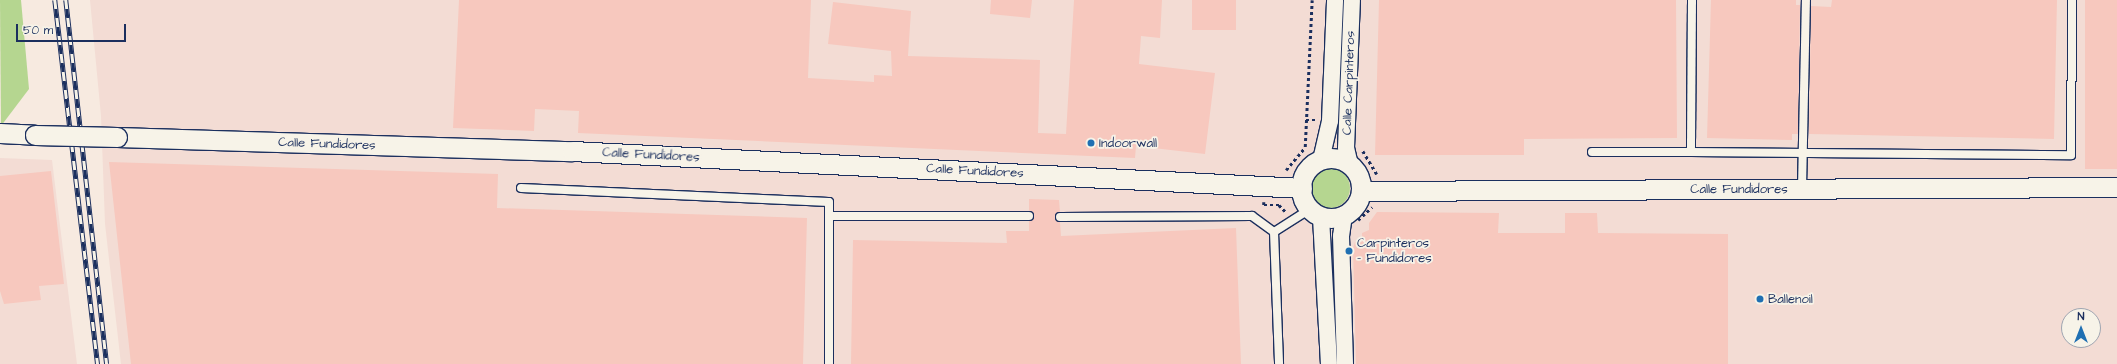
<!DOCTYPE html>
<html>
<head>
<meta charset="utf-8">
<style>
  body { margin:0 }
  #map { position:relative; width:2117px; height:364px; overflow:hidden; background:#f7eae0; font-family:"Architects Daughter",sans-serif }
  div>[style] { position:absolute }
  .built>* { inset:0; background:#f3dcd4 }
  .green>* { inset:0; background:#b5d690 }
  .round { border-radius:50% }
  .building>* { inset:0; background:#f7c8be; transform-origin:0 0 }
  .path>* { height:2.5px; margin-top:-1.25px; transform-origin:0; background:repeating-linear-gradient(90deg,#1b2f5e 0 3px,transparent 0 6px) }
  .roads { filter:drop-shadow(1px 0 #1b2f5e) drop-shadow(-1px 0 #1b2f5e) drop-shadow(0 1px #1b2f5e) drop-shadow(0 -1px #1b2f5e) }
  .service>* { height:8px; margin:-4px; padding:0 4px; transform-origin:4px; border-radius:4px; background:#f7f3e8 }
  .minor>* { height:16px; margin:-8px; padding:0 8px; transform-origin:8px; border-radius:8px; background:#f7f3e8 }
  .tertiary>* { height:19px; margin:-9.5px; padding:0 9.5px; transform-origin:9.5px; border-radius:9.5px; background:#f7f3e8 }
  .tertiary>.ring { margin:-9.5px; padding:0; box-sizing:content-box; background:none; border:19px solid #f7f3e8; border-radius:50% }
  .rail>* { height:4.5px; margin-top:-2.25px; transform-origin:0; background:repeating-linear-gradient(90deg,#f7f3e8 0 9px,#1b2f5e 0 18px); box-sizing:border-box; border-block:1px solid #1b2f5e }
  .bridges { filter:drop-shadow(1px 0 #1b2f5e) drop-shadow(-1px 0 #1b2f5e) drop-shadow(0 1px #1b2f5e) drop-shadow(0 -1px #1b2f5e) }
  .tertiary-bridge>* { height:19px; margin:-9.5px; padding:0 9.5px; transform-origin:9.5px; border-radius:9.5px; background:#f7f3e8 }
  .dots>* { width:11px; height:11px; translate:-50% -50%; box-sizing:border-box; border:2px solid #f7f3e8; border-radius:50% }
  span { translate:-50% -50%; white-space:nowrap; text-align:center; line-height:1.15; -webkit-text-stroke:3.5px #f7f3e8; paint-order:stroke }
  .street-label { font-size:13px; color:#1b2f5e }
  .poi-label { font-size:13px; color:#1b2f5e }
  .left { translate:0 -50%; text-align:left }
  .north { position:absolute; left:2061px; top:308px; width:40px; height:40px; box-sizing:border-box; background:#f7f3e8; border:1px solid #9fa5b1; border-radius:50%; rotate:0deg; font-size:11px; font-weight:700; line-height:16px; text-align:center; color:#1b2f5e }
  .north::after { content:''; display:block; margin:auto; width:14px; height:18px; background:#1f6fb2; clip-path:polygon(50% 0,100% 100%,50% 72%,0 100%) }
  .scale { position:absolute; left:16px; top:24px; width:110px; height:18px; box-sizing:border-box; border:2px solid #1b2f5e; border-top:0; padding-left:5px; font-size:12px; line-height:14px; white-space:nowrap; color:#1b2f5e; -webkit-text-stroke:3px #f7f3e8; paint-order:stroke }
</style>
</head>
<body>
<div id="map">
  <div class="built">
    <i style="clip-path:polygon(evenodd,90px 0,2117px 0,2117px 364px,121px 364px,105px 224px,101px 116px,90px 0,2069px 316px,2093px 316px,2093px 340px,2069px 340px,2069px 316px)"></i>
    <i style="clip-path:polygon(0 158px,52px 160px,77px 364px,0 364px)"></i>
  </div>
  <div class="green">
    <i style="clip-path:polygon(0 0,21px 0,29px 89px,1px 126px)"></i>
    <i class="round" style="left:1310px;top:168px;width:40px;height:40px"></i>
  </div>
  <div class="building">
    <i style="clip-path:polygon(459px 0,811px 0,808px 78px,874px 82px,874px 75px,892px 76px,891px 51px,828px 44px,833px 2px,911px 11px,908px 56px,1040px 60px,1038px 133px,1066px 134px,1074px 0,1162px 0,1160px 38px,1141px 36px,1139px 64px,1215px 73px,1205px 154px,1136px 146px,1135px 158px,578px 133px,579px 111px,535px 109px,534px 131px,453px 128px)"></i>
    <i style="clip-path:polygon(991px 0,1032px 0,1030px 18px,990px 14px)"></i>
    <i style="left:1192px;top:0;width:44px;height:30px"></i>
    <i style="clip-path:polygon(1379px 0,1676px 0,1677px 138px,1524px 139px,1524px 155px,1375px 155px)"></i>
    <i style="clip-path:polygon(1711px 0,1796px 0,1796px 5px,1800px 5px,1798px 134px,1792px 134px,1792px 140px,1707px 138px)"></i>
    <i style="clip-path:polygon(1832px 0,2057px 0,2054px 139px,1809px 134px,1811px 6px,1831px 7px)"></i>
    <i style="left:2085px;top:0;width:32px;height:169px"></i>
    <i style="clip-path:polygon(109px 162px,498px 174px,497px 208px,807px 218px,803px 364px,131px 364px)"></i>
    <i style="clip-path:polygon(51px 171px,64px 284px,39px 286px,41px 300px,4px 304px,0 291px,0 176px)"></i>
    <i style="clip-path:polygon(1029px 199px,1059px 200px,1060px 212px,1055px 217px,1060px 222px,1061px 236px,1236px 228px,1241px 364px,851px 364px,853px 240px,1007px 243px,1006px 231px,1029px 231px,1029px 221px,1034px 216px,1029px 210px)"></i>
    <i style="clip-path:polygon(1377px 212px,1499px 213px,1498px 233px,1565px 233px,1565px 213px,1597px 213px,1598px 233px,1728px 234px,1728px 364px,1356px 364px,1353px 248px,1355px 242px,1362px 242px,1362px 233px,1369px 230px,1369px 223px)"></i>
  </div>
  <div class="path">
    <i style="left:1306px;top:120px;width:9px"></i>
    <i style="left:1363px;top:151px;width:27px;rotate:59deg"></i>
    <i style="left:1286px;top:170px;width:30px;rotate:-50deg"></i>
    <i style="left:1305px;top:147px;width:147px;rotate:-87.3deg"></i>
    <i style="left:1264px;top:202px;width:3px;rotate:90deg"></i>
    <i style="left:1264px;top:205px;width:15px"></i>
    <i style="left:1279px;top:205px;width:11px;rotate:45deg"></i>
    <i style="left:1358px;top:220px;width:19px;rotate:-43deg"></i>
  </div>
  <div class="roads">
    <div class="service">
      <i style="left:1692px;top:0;width:152px;rotate:90.4deg"></i>
      <i style="left:1691px;top:152px;width:380px;rotate:0.5deg"></i>
      <i style="left:2071px;top:155px;width:155px;rotate:-89.6deg"></i>
      <i style="left:1592px;top:152px;width:99px"></i>
      <i style="left:521px;top:188px;width:308px;rotate:2.6deg"></i>
      <i style="left:829px;top:202px;width:14px;rotate:90deg"></i>
      <i style="left:1802px;top:188px;width:188px;rotate:-88.8deg"></i>
      <i style="left:1060px;top:217px;width:192px;rotate:-0.3deg"></i>
      <i style="left:1252px;top:216px;width:27px;rotate:36deg"></i>
      <i style="left:1274px;top:232px;width:132px;rotate:87.8deg"></i>
      <i style="left:1274px;top:232px;width:43px;rotate:-32.6deg"></i>
      <i style="left:829px;top:364px;width:148px;rotate:-90deg"></i>
      <i style="left:829px;top:216px;width:200px"></i>
    </div>
    <div class="minor">
      <i style="left:1321px;top:160px;width:40px;rotate:-77deg"></i>
      <i style="left:1330px;top:121px;width:121px;rotate:-87.6deg"></i>
      <i style="left:1350px;top:165px;width:17px;rotate:-103deg"></i>
      <i style="left:1346px;top:148px;width:148px;rotate:-87.7deg"></i>
      <i style="left:1344px;top:215px;width:21px;rotate:98deg"></i>
      <i style="left:1341px;top:236px;width:128px;rotate:88.2deg"></i>
      <i style="left:1321px;top:217px;width:147px;rotate:86.9deg"></i>
    </div>
    <div class="tertiary">
      <i style="left:0;top:133px;width:35px;rotate:3deg"></i>
      <i style="left:117px;top:137px;width:455px;rotate:1.8deg"></i>
      <i style="left:572px;top:151px;width:731px;rotate:2.9deg"></i>
      <i class="ring" style="left:1301px;top:158px;width:41px;height:41px"></i>
      <i style="left:1361px;top:191px;width:756px;rotate:-0.3deg"></i>
    </div>
  </div>
  <div class="rail">
    <i style="left:55px;top:0;width:367px;rotate:83.3deg"></i>
    <i style="left:66px;top:0;width:366px;rotate:83.6deg"></i>
  </div>
  <div class="bridges">
    <div class="tertiary-bridge">
      <i style="left:35px;top:135px;width:82px;rotate:1.4deg"></i>
    </div>
  </div>
  <div class="dots">
    <i style="left:1091px;top:143px;background:#1f6fb2"></i>
    <i style="left:1349px;top:251px;background:#1f6fb2"></i>
    <i style="left:1760px;top:299px;background:#1f6fb2"></i>
  </div>
  <div class="street-label">
    <span style="left:1349px;top:83px;rotate:-88deg">Calle Carpinteros</span>
    <span style="left:327px;top:144px;rotate:2deg">Calle Fundidores</span>
    <span style="left:651px;top:155px;rotate:3deg">Calle Fundidores</span>
    <span style="left:975px;top:171px;rotate:3deg">Calle Fundidores</span>
    <span style="left:1739px;top:189px">Calle Fundidores</span>
  </div>
  <div class="poi-label">
    <span class="left" style="left:1099px;top:143px">Indoorwall</span>
    <span class="left" style="left:1357px;top:251px">Carpinteros<br>- Fundidores</span>
    <span class="left" style="left:1768px;top:299px">Ballenoil</span>
  </div>
  <div class="north">N</div>
  <div class="scale">50 m</div>
</div>
</body>
</html>
